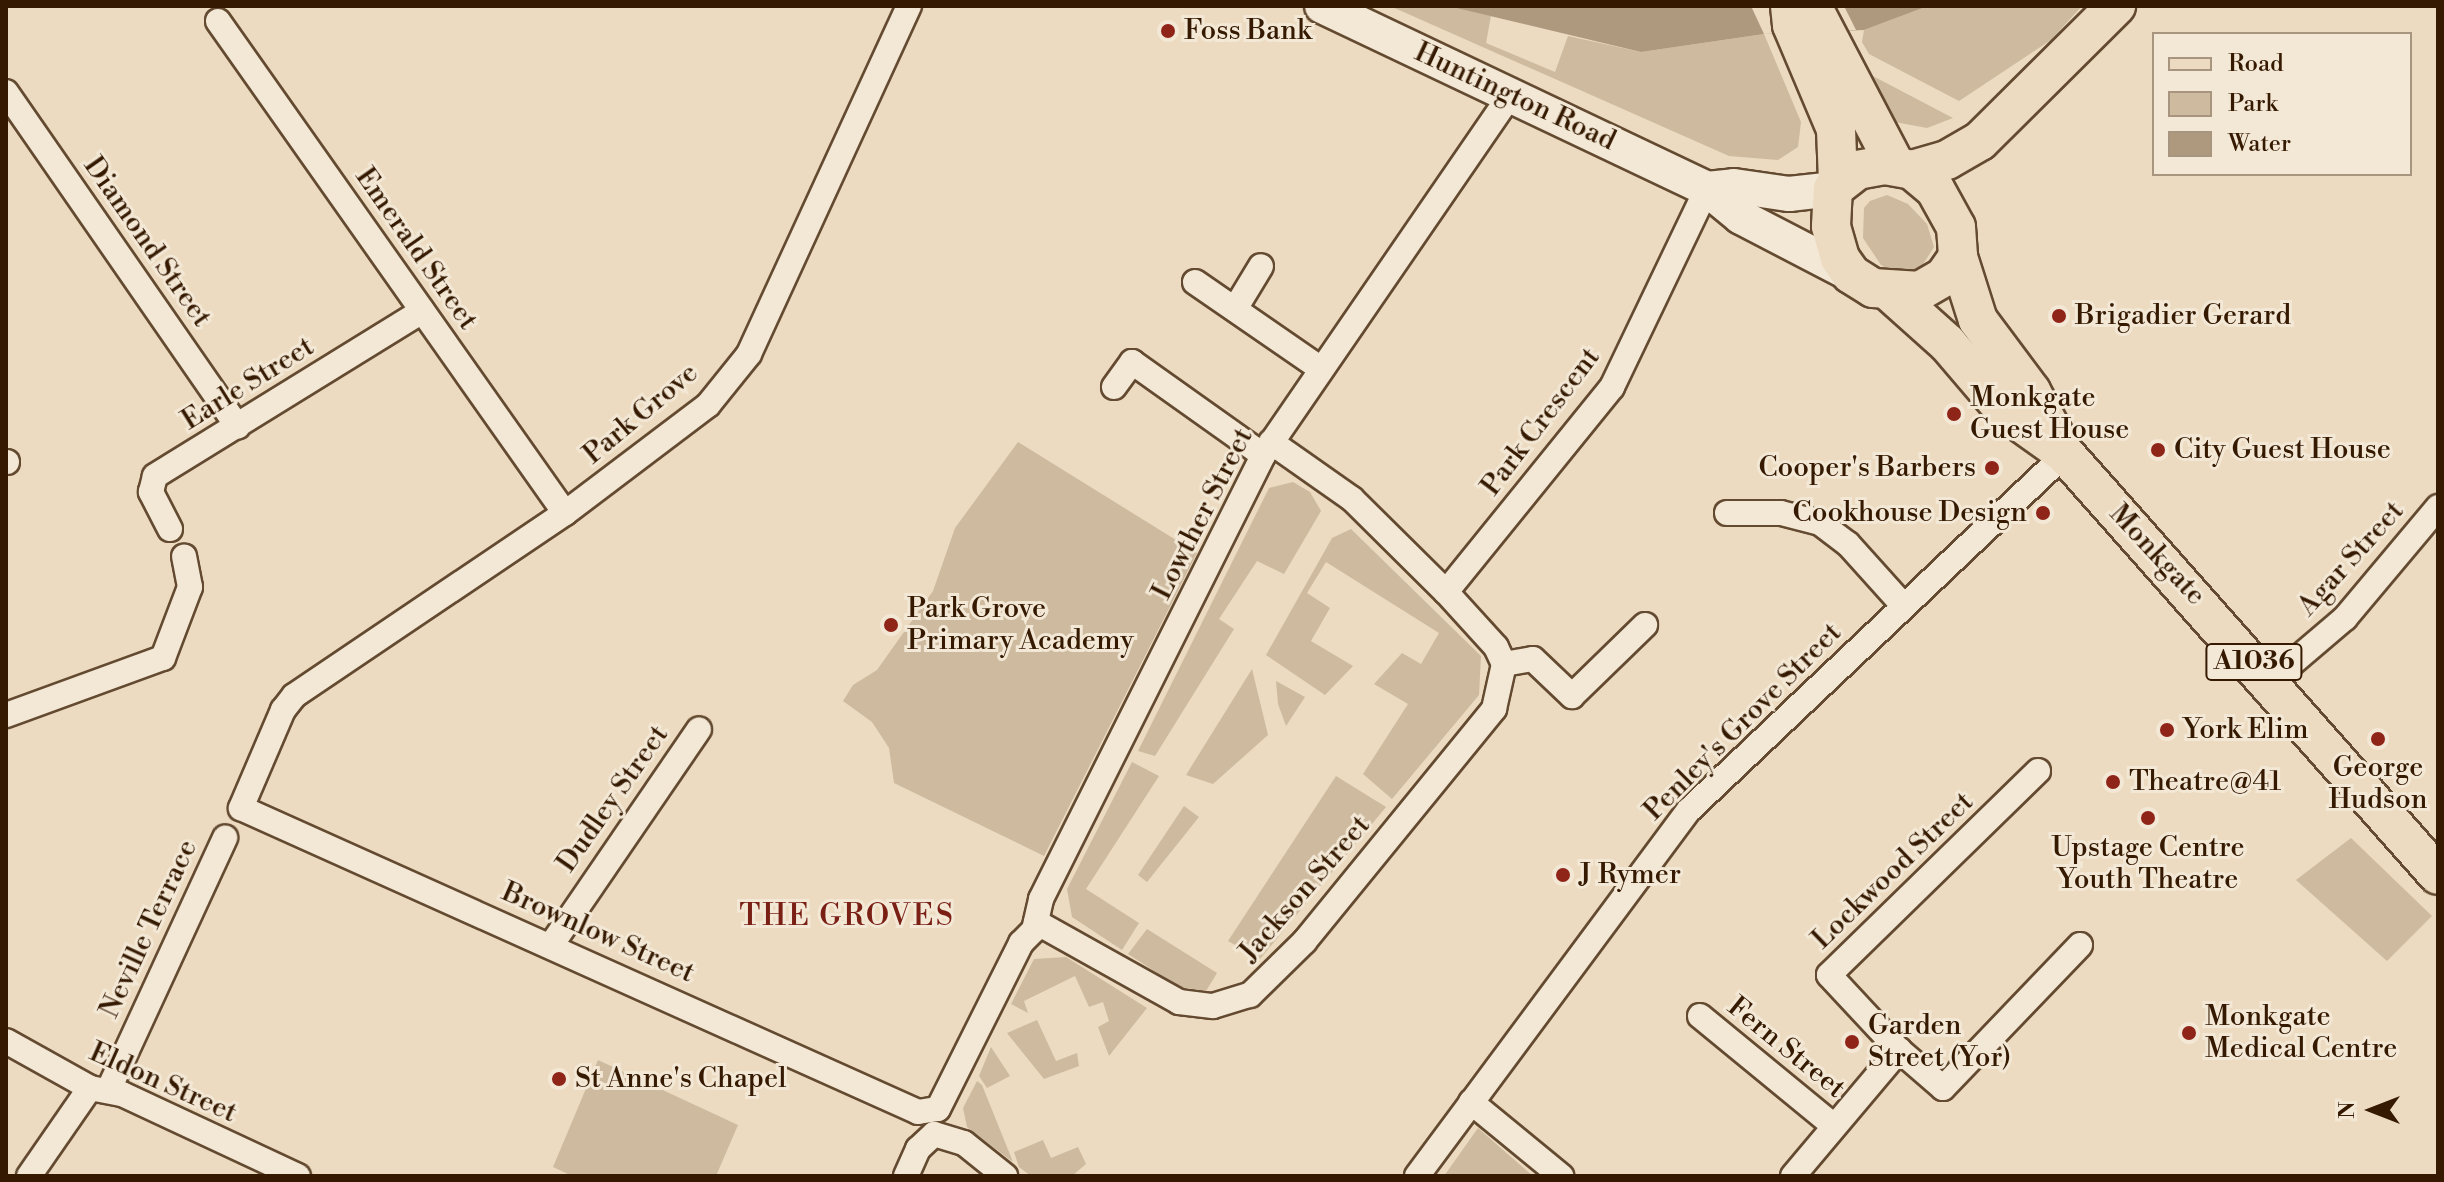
<!DOCTYPE html>
<html>
<head>
<meta charset="utf-8">
<style>
  body { margin:0 }
  #map { position:relative; width:2444px; height:1182px; overflow:hidden; background:#ecdbc0; font-family:"Libre Bodoni",serif }
  div>[style] { position:absolute }
  .green>* { inset:0; background:#cdba9f }
  .water>* { inset:0; background:#ae997f }
  .pier>* { inset:0; background:#ecdbc0 }
  .roads { filter:drop-shadow(2px 0 #634a30) drop-shadow(-2px 0 #634a30) drop-shadow(0 2px #634a30) drop-shadow(0 -2px #634a30) }
  .street>* { height:24px; margin:-12px; padding:0 12px; transform-origin:12px; border-radius:12px; background:#f3e8d6 }
  .secondary>* { height:34px; margin:-17px; padding:0 17px; transform-origin:17px; border-radius:17px; background:#f3e8d6 }
  .primary>* { height:38px; margin:-19px; padding:0 19px; transform-origin:19px; border-radius:19px; background:#ecdbc0 }
  .dots>* { width:22px; height:22px; translate:-50% -50%; box-sizing:border-box; border:4px solid #f3e8d6; border-radius:50% }
  span { translate:-50% -50%; white-space:nowrap; text-align:center; line-height:1.15; -webkit-text-stroke:6px #f3e8d6; paint-order:stroke }
  .shield-label span { padding:2px 6px; background:#f3e8d6; border:2px solid; border-radius:6px; -webkit-text-stroke-width:0 }
  .shield-label { font-size:26px; color:#351900; font-weight:700 }
  .poi-label { font-size:28px; color:#351900 }
  .left { translate:0 -50%; text-align:left }
  .right { translate:-100% -50%; text-align:right }
  .street-label { font-size:28px; color:#351900 }
  .neighbourhood-label { font-size:30px; color:#7a1f14; letter-spacing:2px }
  .frame { position:absolute; inset:0; border:8px solid #351900; pointer-events:none }
  .legend { position:absolute; left:2152px; top:32px; width:260px; height:144px; box-sizing:border-box; background:#f3e8d6; border:2px solid #a79580; margin:0; padding:10px 14px; list-style:none; font-size:24px; color:#351900 }
  .legend li { display:flex; align-items:center; gap:16px; height:40px }
  .legend b { width:40px; border:2px solid #a79580 }
  .north { position:absolute; left:2332px; top:1070px; width:80px; height:80px; -webkit-text-stroke:6px #f3e8d6; paint-order:stroke; rotate:270deg; font-size:22px; font-weight:700; line-height:32px; text-align:center; color:#351900 }
  .north::after { content:''; display:block; margin:auto; width:28px; height:36px; background:#351900; clip-path:polygon(50% 0,100% 100%,50% 72%,0 100%) }
</style>
</head>
<body>
<div id="map">
  <div class="green">
    <i style="clip-path:polygon(1390px 6px,1450px 6px,1491px 16px,1486px 43px,1555px 72px,1568px 36px,1641px 52px,1764px 34px,1801px 122px,1798px 147px,1778px 160px,1729px 156px)"></i>
    <i style="clip-path:polygon(1928px 6px,2082px 6px,2051px 40px,1959px 101px,1869px 54px,1862px 42px,1864px 30px)"></i>
    <i style="clip-path:polygon(1869px 74px,1953px 118px,1927px 128px,1895px 122px)"></i>
    <i style="clip-path:polygon(1887px 195px,1908px 204px,1927px 224px,1934px 247px,1920px 269px,1893px 272px,1881px 265px,1863px 238px,1864px 208px,1870px 201px)"></i>
    <i style="clip-path:polygon(1018px 442px,1197px 553px,1044px 856px,894px 783px,889px 748px,872px 722px,843px 701px,853px 685px,877px 670px,933px 591px,955px 528px)"></i>
    <i style="clip-path:polygon(1293px 482px,1310px 492px,1321px 511px,1284px 574px,1257px 561px,1219px 619px,1234px 629px,1155px 756px,1138px 751px,1269px 488px)"></i>
    <i style="clip-path:polygon(1351px 529px,1481px 656px,1479px 695px,1392px 799px,1363px 774px,1408px 704px,1374px 684px,1402px 653px,1421px 664px,1439px 633px,1326px 562px,1307px 593px,1330px 608px,1311px 641px,1353px 666px,1325px 695px,1266px 655px,1332px 538px)"></i>
    <i style="clip-path:polygon(1252px 669px,1268px 735px,1213px 784px,1186px 775px)"></i>
    <i style="clip-path:polygon(1276px 681px,1305px 697px,1286px 726px,1278px 704px)"></i>
    <i style="clip-path:polygon(1132px 762px,1159px 776px,1086px 889px,1139px 923px,1122px 950px,1072px 917px,1067px 889px)"></i>
    <i style="clip-path:polygon(1336px 776px,1386px 807px,1260px 959px,1228px 941px)"></i>
    <i style="clip-path:polygon(1184px 806px,1199px 817px,1147px 882px,1138px 875px)"></i>
    <i style="clip-path:polygon(2351px 838px,2432px 916px,2387px 961px,2296px 880px)"></i>
    <i style="clip-path:polygon(1147px 929px,1217px 973px,1206px 991px,1179px 987px,1128px 954px)"></i>
    <i style="clip-path:polygon(1066px 957px,1147px 1008px,1109px 1056px,1098px 1027px,1109px 1021px,1103px 1002px,1089px 1007px,1075px 976px,1024px 1001px,1028px 1013px,1011px 1004px,1034px 959px)"></i>
    <i style="clip-path:polygon(1037px 1020px,1056px 1061px,1077px 1053px,1079px 1066px,1044px 1079px,1007px 1033px)"></i>
    <i style="clip-path:polygon(991px 1047px,1010px 1076px,987px 1088px,979px 1076px)"></i>
    <i style="clip-path:polygon(598px 1060px,738px 1125px,716px 1176px,572px 1176px,553px 1167px)"></i>
    <i style="clip-path:polygon(977px 1081px,982px 1085px,1013px 1162px,967px 1127px,963px 1108px)"></i>
    <i style="clip-path:polygon(1478px 1128px,1533px 1176px,1444px 1176px)"></i>
    <i style="clip-path:polygon(1043px 1140px,1051px 1158px,1078px 1147px,1086px 1164px,1072px 1176px,1031px 1176px,1019px 1167px,1014px 1152px)"></i>
  </div>
  <div class="water">
    <i style="clip-path:polygon(1448px 6px,1928px 6px,1864px 30px,1764px 34px,1641px 52px)"></i>
  </div>
  <div class="pier">
    <i style="clip-path:polygon(1751px 6px,1844px 6px,1856px 30px,1764px 34px)"></i>
  </div>
  <div class="roads">
    <div class="street">
      <i style="left:909px;top:6px;width:383px;rotate:114.7deg"></i>
      <i style="left:749px;top:354px;width:65px;rotate:128.8deg"></i>
      <i style="left:708px;top:405px;width:179px;rotate:142.9deg"></i>
      <i style="left:565px;top:513px;width:327px;rotate:146deg"></i>
      <i style="left:294px;top:696px;width:18px;rotate:128deg"></i>
      <i style="left:283px;top:710px;width:107px;rotate:113.2deg"></i>
      <i style="left:241px;top:808px;width:742px;rotate:24.18deg"></i>
      <i style="left:918px;top:1112px;width:20px;rotate:-9deg"></i>
      <i style="left:938px;top:1109px;width:186px;rotate:-63.4deg"></i>
      <i style="left:1021px;top:943px;width:18px;rotate:-45deg"></i>
      <i style="left:1034px;top:930px;width:32px;rotate:-77deg"></i>
      <i style="left:1041px;top:899px;width:496px;rotate:-63.4deg"></i>
      <i style="left:1263px;top:455px;width:438px;rotate:-55.5deg"></i>
      <i style="left:218px;top:21px;width:602px;rotate:54.81deg"></i>
      <i style="left:6px;top:92px;width:407px;rotate:55.3deg"></i>
      <i style="left:1195px;top:282px;width:153px;rotate:34.6deg"></i>
      <i style="left:1235px;top:309px;width:50px;rotate:-58.8deg"></i>
      <i style="left:1114px;top:387px;width:31px;rotate:-54deg"></i>
      <i style="left:1132px;top:362px;width:161px;rotate:35.4deg"></i>
      <i style="left:1271px;top:442px;width:99px;rotate:35.1deg"></i>
      <i style="left:1352px;top:499px;width:132px;rotate:44.7deg"></i>
      <i style="left:1446px;top:592px;width:74px;rotate:47.7deg"></i>
      <i style="left:1496px;top:647px;width:19px;rotate:65deg"></i>
      <i style="left:6px;top:462px;width:1px"></i>
      <i style="left:1727px;top:513px;width:54px"></i>
      <i style="left:1781px;top:513px;width:40px;rotate:14.4deg"></i>
      <i style="left:1820px;top:523px;width:35px;rotate:37deg"></i>
      <i style="left:1848px;top:544px;width:82px;rotate:48deg"></i>
      <i style="left:170px;top:529px;width:42px;rotate:-117.2deg"></i>
      <i style="left:151px;top:492px;width:16px;rotate:-76deg"></i>
      <i style="left:155px;top:476px;width:314px;rotate:-31.7deg"></i>
      <i style="left:1446px;top:592px;width:264px;rotate:-51deg"></i>
      <i style="left:1612px;top:387px;width:220px;rotate:-64.4deg"></i>
      <i style="left:1504px;top:664px;width:29px;rotate:-10deg"></i>
      <i style="left:1533px;top:659px;width:54px;rotate:43.5deg"></i>
      <i style="left:1572px;top:696px;width:102px;rotate:-44.2deg"></i>
      <i style="left:2271px;top:681px;width:97px;rotate:-40.4deg"></i>
      <i style="left:2345px;top:618px;width:145px;rotate:-50deg"></i>
      <i style="left:6px;top:715px;width:167px;rotate:-20deg"></i>
      <i style="left:163px;top:658px;width:76px;rotate:-69.2deg"></i>
      <i style="left:190px;top:587px;width:31px;rotate:-101deg"></i>
      <i style="left:2038px;top:771px;width:292px;rotate:135.7deg"></i>
      <i style="left:1829px;top:975px;width:103px;rotate:47deg"></i>
      <i style="left:1899px;top:1050px;width:58px;rotate:40.8deg"></i>
      <i style="left:1943px;top:1088px;width:198px;rotate:-46.2deg"></i>
      <i style="left:1036px;top:922px;width:164px;rotate:29.2deg"></i>
      <i style="left:1179px;top:1002px;width:34px;rotate:7deg"></i>
      <i style="left:1213px;top:1006px;width:39px;rotate:-17deg"></i>
      <i style="left:1250px;top:995px;width:76px;rotate:-44.5deg"></i>
      <i style="left:1304px;top:942px;width:301px;rotate:-50.8deg"></i>
      <i style="left:1494px;top:709px;width:46px;rotate:-77.5deg"></i>
      <i style="left:552px;top:944px;width:260px;rotate:-55.6deg"></i>
      <i style="left:1700px;top:1016px;width:173px;rotate:39.4deg"></i>
      <i style="left:6px;top:1041px;width:96px;rotate:29.2deg"></i>
      <i style="left:90px;top:1088px;width:33px;rotate:11deg"></i>
      <i style="left:122px;top:1094px;width:194px;rotate:25deg"></i>
      <i style="left:109px;top:1089px;width:277px;rotate:-65.2deg"></i>
      <i style="left:1471px;top:1102px;width:117px;rotate:39.4deg"></i>
      <i style="left:29px;top:1176px;width:107px;rotate:-55.3deg"></i>
      <i style="left:906px;top:1176px;width:30px;rotate:-66deg"></i>
      <i style="left:918px;top:1149px;width:22px;rotate:-43deg"></i>
      <i style="left:934px;top:1134px;width:31px;rotate:17deg"></i>
      <i style="left:964px;top:1143px;width:53px;rotate:38.8deg"></i>
      <i style="left:1417px;top:1176px;width:456px;rotate:-53.4deg"></i>
      <i style="left:1689px;top:810px;width:518px;rotate:-43.43deg"></i>
      <i style="left:1793px;top:1176px;width:165px;rotate:-49.9deg"></i>
    </div>
    <div class="secondary">
      <i style="left:1322px;top:6px;width:426px;rotate:25.4deg"></i>
      <i style="left:1707px;top:189px;width:44px;rotate:39.5deg"></i>
      <i style="left:1741px;top:217px;width:124px;rotate:27.4deg"></i>
      <i style="left:1707px;top:189px;width:27px;rotate:-6deg"></i>
      <i style="left:1734px;top:186px;width:56px;rotate:8.3deg"></i>
      <i style="left:1789px;top:194px;width:44px;rotate:-6.5deg"></i>
    </div>
    <div class="primary">
      <i style="left:1790px;top:6px;width:19px;rotate:84deg"></i>
      <i style="left:1792px;top:25px;width:113px;rotate:67.1deg"></i>
      <i style="left:1836px;top:129px;width:52px;rotate:87.8deg"></i>
      <i style="left:1812px;top:6px;width:179px;rotate:62.4deg"></i>
      <i style="left:1912px;top:170px;width:36px;rotate:-16deg"></i>
      <i style="left:1947px;top:160px;width:38px;rotate:-30deg"></i>
      <i style="left:1980px;top:141px;width:192px;rotate:-44.8deg"></i>
      <i style="left:1958px;top:257px;width:24px;rotate:125deg"></i>
      <i style="left:1944px;top:277px;width:28px;rotate:150deg"></i>
      <i style="left:1920px;top:291px;width:47px;rotate:-176.3deg"></i>
      <i style="left:1873px;top:288px;width:26px;rotate:-148deg"></i>
      <i style="left:1851px;top:274px;width:19px;rotate:-125deg"></i>
      <i style="left:1840px;top:258px;width:33px;rotate:-106deg"></i>
      <i style="left:1831px;top:226px;width:37px;rotate:-87deg"></i>
      <i style="left:1833px;top:189px;width:31px;rotate:-38deg"></i>
      <i style="left:1857px;top:170px;width:28px;rotate:-10deg"></i>
      <i style="left:1885px;top:165px;width:27px;rotate:10deg"></i>
      <i style="left:1912px;top:170px;width:30px;rotate:40deg"></i>
      <i style="left:1935px;top:189px;width:43px;rotate:61.1deg"></i>
      <i style="left:1956px;top:227px;width:30px;rotate:86deg"></i>
      <i style="left:1958px;top:257px;width:66px;rotate:72.4deg"></i>
      <i style="left:1978px;top:320px;width:89px;rotate:53.3deg"></i>
      <i style="left:2031px;top:391px;width:64px;rotate:62.2deg"></i>
      <i style="left:1891px;top:293px;width:75px;rotate:41.8deg"></i>
      <i style="left:1947px;top:343px;width:91px;rotate:49.5deg"></i>
      <i style="left:2006px;top:412px;width:72px;rotate:35.4deg"></i>
      <i style="left:2065px;top:454px;width:562px;rotate:48.46deg"></i>
    </div>
  </div>
  <div class="dots">
    <i style="left:1168px;top:31px;background:#8f2418"></i>
    <i style="left:2059px;top:316px;background:#8f2418"></i>
    <i style="left:1954px;top:414px;background:#8f2418"></i>
    <i style="left:2158px;top:450px;background:#8f2418"></i>
    <i style="left:1992px;top:468px;background:#8f2418"></i>
    <i style="left:2043px;top:513px;background:#8f2418"></i>
    <i style="left:891px;top:625px;background:#8f2418"></i>
    <i style="left:2167px;top:730px;background:#8f2418"></i>
    <i style="left:2378px;top:739px;background:#8f2418"></i>
    <i style="left:2113px;top:782px;background:#8f2418"></i>
    <i style="left:2148px;top:818px;background:#8f2418"></i>
    <i style="left:1563px;top:875px;background:#8f2418"></i>
    <i style="left:2189px;top:1033px;background:#8f2418"></i>
    <i style="left:1852px;top:1042px;background:#8f2418"></i>
    <i style="left:559px;top:1079px;background:#8f2418"></i>
  </div>
  <div class="shield-label">
    <span style="left:2254px;top:662px">A1036</span>
  </div>
  <div class="poi-label">
    <span class="left" style="left:1184px;top:31px">Foss Bank</span>
    <span class="left" style="left:2075px;top:316px">Brigadier Gerard</span>
    <span class="left" style="left:1970px;top:414px">Monkgate<br>Guest House</span>
    <span class="left" style="left:2174px;top:450px">City Guest House</span>
    <span class="right" style="left:1976px;top:468px">Cooper's Barbers</span>
    <span class="right" style="left:2027px;top:513px">Cookhouse Design</span>
    <span class="left" style="left:907px;top:625px">Park Grove<br>Primary Academy</span>
    <span class="left" style="left:2183px;top:730px">York Elim</span>
    <span style="left:2378px;top:784px">George<br>Hudson</span>
    <span class="left" style="left:2129px;top:782px">Theatre@41</span>
    <span style="left:2148px;top:864px">Upstage Centre<br>Youth Theatre</span>
    <span class="left" style="left:1579px;top:875px">J Rymer</span>
    <span class="left" style="left:2205px;top:1033px">Monkgate<br>Medical Centre</span>
    <span class="left" style="left:1868px;top:1042px">Garden<br>Street (Yor)</span>
    <span class="left" style="left:575px;top:1079px">St Anne's Chapel</span>
  </div>
  <div class="street-label">
    <span style="left:1515px;top:97px;rotate:25deg">Huntington Road</span>
    <span style="left:147px;top:242px;rotate:55deg">Diamond Street</span>
    <span style="left:416px;top:249px;rotate:55deg">Emerald Street</span>
    <span style="left:248px;top:384px;rotate:-32deg">Earle Street</span>
    <span style="left:641px;top:414px;rotate:-40deg">Park Grove</span>
    <span style="left:1541px;top:422px;rotate:-53deg">Park Crescent</span>
    <span style="left:1203px;top:514px;rotate:-63deg">Lowther Street</span>
    <span style="left:2157px;top:555px;rotate:47deg">Monkgate</span>
    <span style="left:2351px;top:559px;rotate:-48deg">Agar Street</span>
    <span style="left:1743px;top:722px;rotate:-45deg">Penley's Grove Street</span>
    <span style="left:613px;top:799px;rotate:-55deg">Dudley Street</span>
    <span style="left:1893px;top:871px;rotate:-44deg">Lockwood Street</span>
    <span style="left:1305px;top:889px;rotate:-49deg">Jackson Street</span>
    <span style="left:149px;top:929px;rotate:-65deg">Neville Terrace</span>
    <span style="left:598px;top:933px;rotate:24deg">Brownlow Street</span>
    <span style="left:1786px;top:1048px;rotate:39deg">Fern Street</span>
    <span style="left:163px;top:1083px;rotate:24deg">Eldon Street</span>
  </div>
  <div class="neighbourhood-label">
    <span style="left:847px;top:916px">THE GROVES</span>
  </div>
  <div class="frame"></div>
  <ul class="legend">
  <li><b style="height:10px;background:#ecdbc0"></b>Road</li>
  <li><b style="height:22px;background:#cdba9f"></b>Park</li>
  <li><b style="height:22px;background:#ae997f"></b>Water</li>
  </ul>
  <div class="north">N</div>
</div>
</body>
</html>
